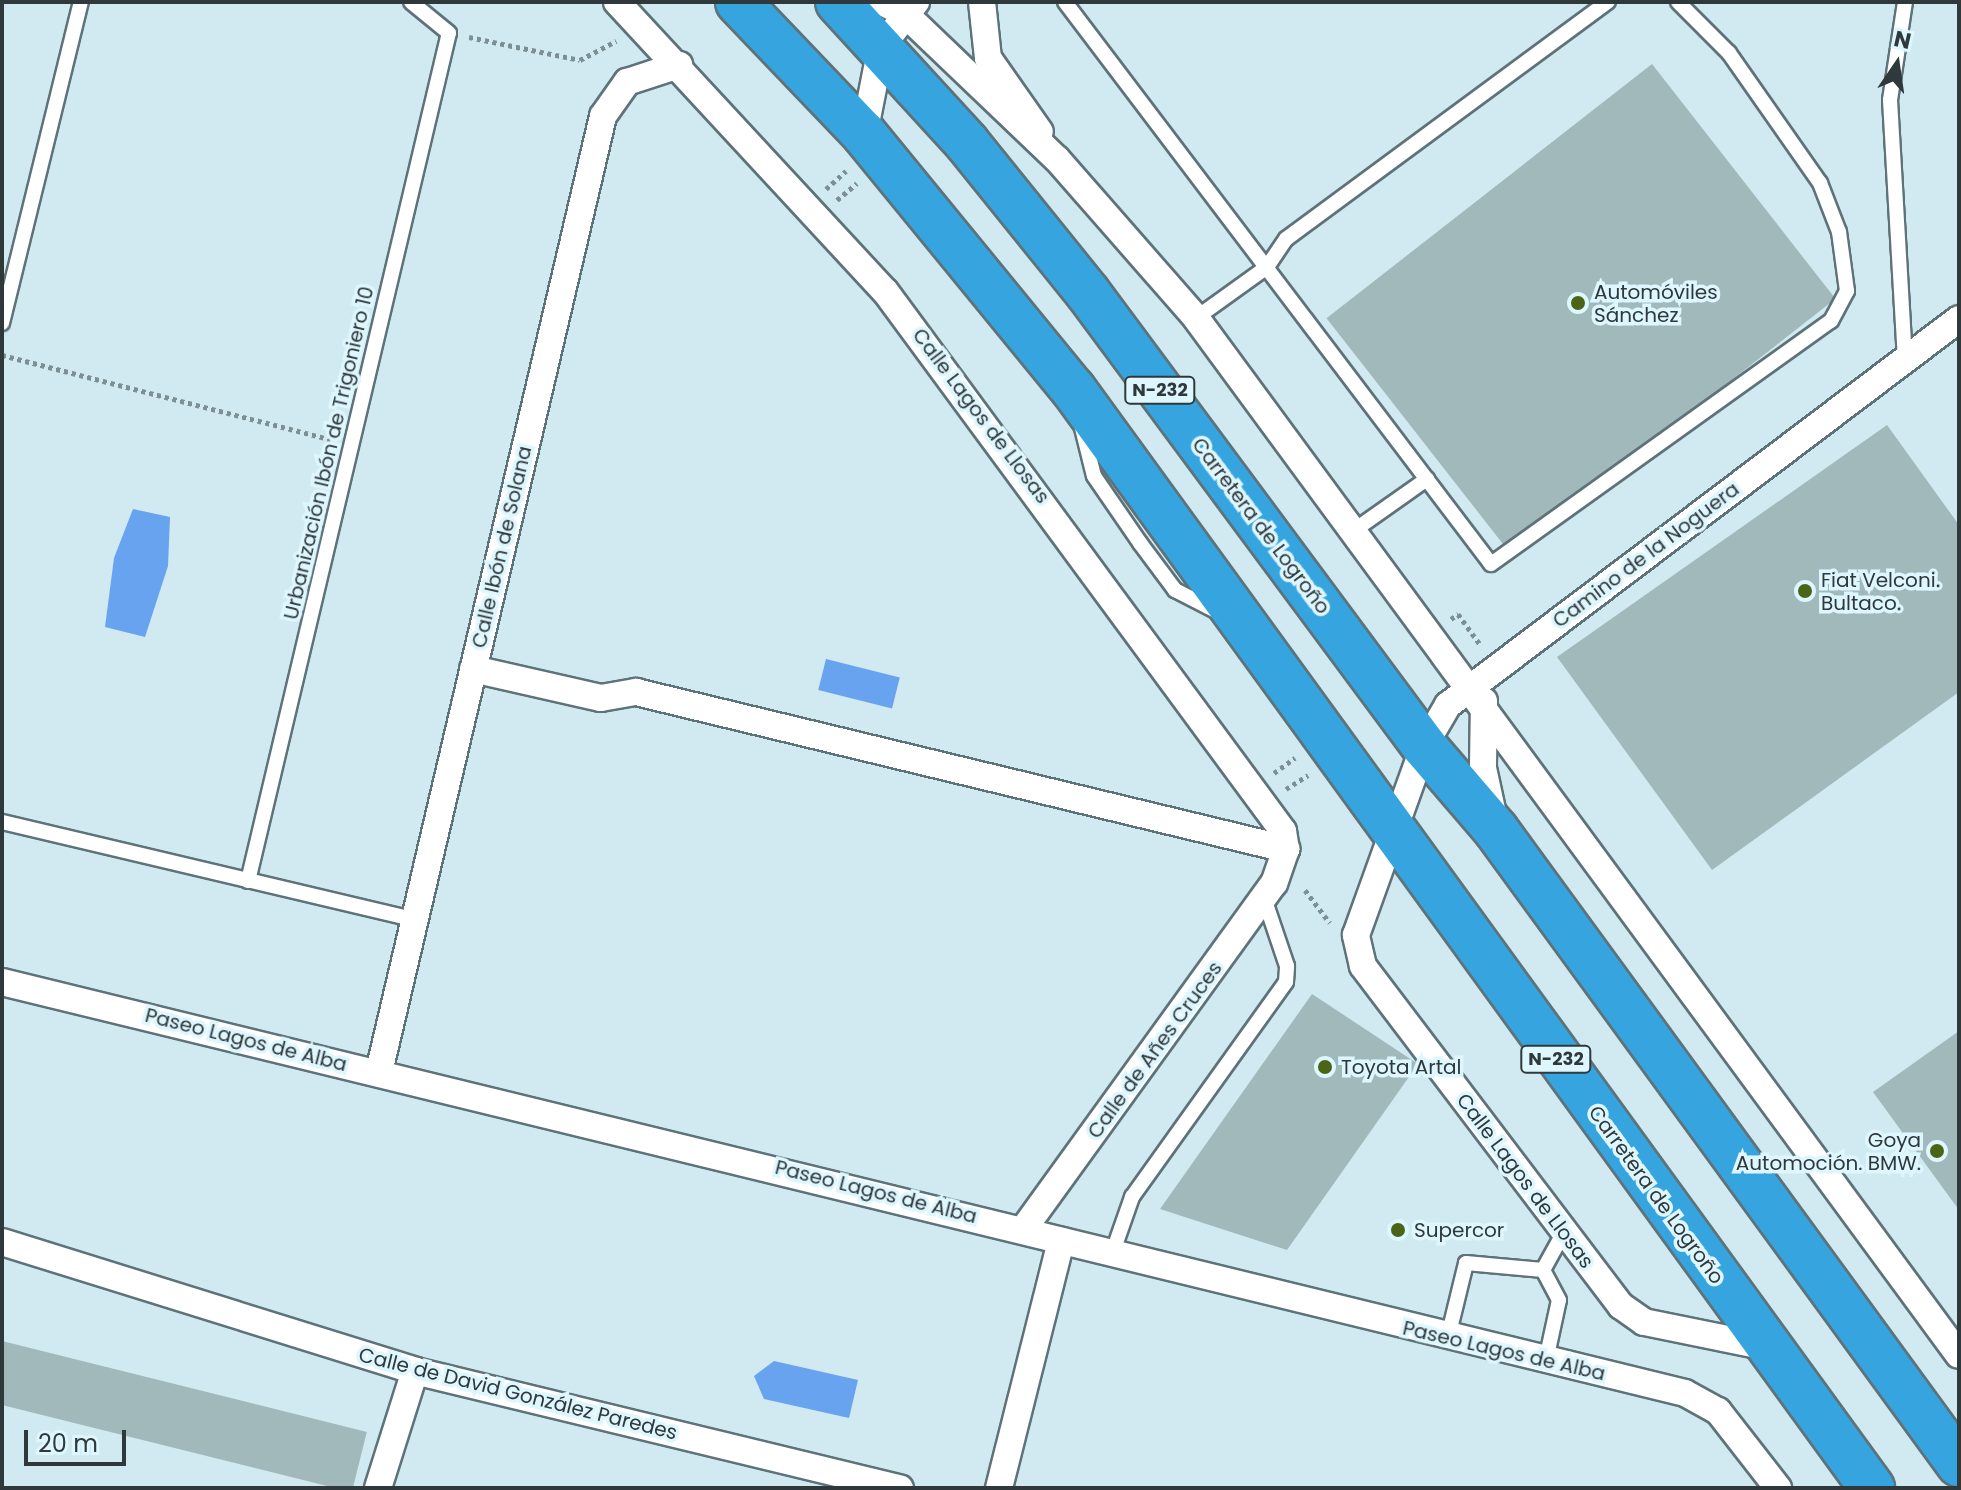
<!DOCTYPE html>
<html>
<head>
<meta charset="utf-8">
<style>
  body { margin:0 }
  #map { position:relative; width:1961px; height:1490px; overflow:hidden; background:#d1e9f0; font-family:Poppins,sans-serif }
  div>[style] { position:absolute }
  .water>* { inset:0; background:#68a3ef; transform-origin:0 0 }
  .building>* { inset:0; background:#a1b9ba; transform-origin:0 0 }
  .path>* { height:5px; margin-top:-2.5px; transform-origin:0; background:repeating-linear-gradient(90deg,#7e8f94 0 4px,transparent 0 8px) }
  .roads { filter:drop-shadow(2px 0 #5e7279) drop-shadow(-2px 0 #5e7279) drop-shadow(0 2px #5e7279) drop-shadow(0 -2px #5e7279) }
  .lane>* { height:14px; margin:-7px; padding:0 7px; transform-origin:7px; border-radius:7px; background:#fff }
  .street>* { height:26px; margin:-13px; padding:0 13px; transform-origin:13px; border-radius:13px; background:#fff }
  .highway>* { height:44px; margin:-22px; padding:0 22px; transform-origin:22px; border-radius:22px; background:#36a5df }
  .dots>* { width:22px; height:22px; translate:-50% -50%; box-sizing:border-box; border:4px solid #def6fd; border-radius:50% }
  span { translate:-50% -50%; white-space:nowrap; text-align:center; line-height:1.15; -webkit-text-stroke:7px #def6fd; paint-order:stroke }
  .shield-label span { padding:2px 6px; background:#def6fd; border:2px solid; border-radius:6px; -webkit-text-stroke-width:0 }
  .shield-label { font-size:18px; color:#2f383b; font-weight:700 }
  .poi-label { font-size:20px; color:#2f383b }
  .left { translate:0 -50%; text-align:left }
  .right { translate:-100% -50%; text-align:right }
  .street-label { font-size:20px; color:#2f383b }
  .frame { position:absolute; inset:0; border:4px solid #2f383b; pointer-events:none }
  .north { position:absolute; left:1857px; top:24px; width:80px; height:80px; -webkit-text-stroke:6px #def6fd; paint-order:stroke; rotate:13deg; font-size:22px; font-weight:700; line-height:32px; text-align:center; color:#2f383b }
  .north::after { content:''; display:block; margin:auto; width:28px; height:36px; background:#2f383b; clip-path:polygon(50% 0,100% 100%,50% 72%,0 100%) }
  .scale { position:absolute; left:24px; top:1430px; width:102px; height:36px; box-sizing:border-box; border:4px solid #2f383b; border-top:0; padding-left:10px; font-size:24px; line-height:28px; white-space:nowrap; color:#2f383b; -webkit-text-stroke:6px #def6fd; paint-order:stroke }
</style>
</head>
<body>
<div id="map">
  <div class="water">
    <i style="clip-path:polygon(133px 509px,170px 517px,168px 566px,145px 637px,105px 627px,114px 558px)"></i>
    <i style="left:826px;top:659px;width:76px;height:32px;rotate:14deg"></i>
    <i style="clip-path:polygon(774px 1361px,858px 1380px,849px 1418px,764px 1399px,754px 1376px)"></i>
  </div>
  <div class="building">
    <i style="left:1652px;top:64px;width:298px;height:413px;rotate:52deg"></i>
    <i style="clip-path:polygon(1887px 425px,1959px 525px,1959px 692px,1712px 870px,1557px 657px)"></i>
    <i style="clip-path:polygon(1312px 994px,1418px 1064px,1287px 1250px,1160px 1209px)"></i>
    <i style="clip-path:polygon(1959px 1031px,1959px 1210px,1873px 1092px)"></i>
    <i style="left:2px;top:1341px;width:376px;height:62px;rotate:14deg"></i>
  </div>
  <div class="path">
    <i style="left:469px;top:37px;width:113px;rotate:11.7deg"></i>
    <i style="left:580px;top:60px;width:41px;rotate:-27.8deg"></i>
    <i style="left:826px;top:189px;width:27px;rotate:-42deg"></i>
    <i style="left:837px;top:200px;width:26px;rotate:-40deg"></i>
    <i style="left:2px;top:355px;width:339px;rotate:14.4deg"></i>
    <i style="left:1451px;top:619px;width:9px;rotate:-36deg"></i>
    <i style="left:1458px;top:614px;width:37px;rotate:54deg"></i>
    <i style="left:1274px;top:773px;width:26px;rotate:-36deg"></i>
    <i style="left:1286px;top:789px;width:26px;rotate:-32deg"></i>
    <i style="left:1305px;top:890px;width:41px;rotate:52.9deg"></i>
  </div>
  <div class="roads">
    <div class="lane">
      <i style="left:1065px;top:2px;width:705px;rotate:52.84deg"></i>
      <i style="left:1491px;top:564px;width:418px;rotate:-35.6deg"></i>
      <i style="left:1831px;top:321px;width:34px;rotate:-62deg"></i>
      <i style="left:1847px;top:291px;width:60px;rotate:-97.7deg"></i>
      <i style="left:1839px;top:232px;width:53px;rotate:-111.2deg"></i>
      <i style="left:1820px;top:183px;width:159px;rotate:-125deg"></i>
      <i style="left:1729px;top:53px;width:72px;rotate:-135deg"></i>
      <i style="left:1905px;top:2px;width:99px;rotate:98.7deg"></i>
      <i style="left:1890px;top:100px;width:258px;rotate:86.7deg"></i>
      <i style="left:1196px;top:318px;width:87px;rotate:-35.7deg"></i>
      <i style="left:1267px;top:267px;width:34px;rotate:-56deg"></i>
      <i style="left:1286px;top:239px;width:400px;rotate:-36.4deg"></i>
      <i style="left:2px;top:323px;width:331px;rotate:-76.2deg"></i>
      <i style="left:1082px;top:428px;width:49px;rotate:76deg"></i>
      <i style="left:1094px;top:476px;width:81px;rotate:55.5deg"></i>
      <i style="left:1140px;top:543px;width:59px;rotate:53.3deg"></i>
      <i style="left:1175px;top:590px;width:46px;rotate:27.1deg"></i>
      <i style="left:1356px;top:529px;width:87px;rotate:-35.2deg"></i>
      <i style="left:2px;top:822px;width:424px;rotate:13.3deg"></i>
      <i style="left:248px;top:881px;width:871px;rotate:-76.67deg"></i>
      <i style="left:449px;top:33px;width:49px;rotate:-140.8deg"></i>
      <i style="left:1111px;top:1257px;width:64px;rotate:-70.7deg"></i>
      <i style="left:1132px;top:1197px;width:264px;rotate:-54.4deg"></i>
      <i style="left:1286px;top:982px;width:16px;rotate:-86deg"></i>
      <i style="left:1287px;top:966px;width:72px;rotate:-108.7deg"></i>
      <i style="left:1448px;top:1337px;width:76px;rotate:-76.3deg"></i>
      <i style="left:1466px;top:1263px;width:77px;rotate:5.2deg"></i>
      <i style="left:1546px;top:1360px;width:61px;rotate:-77.8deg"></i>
      <i style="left:1559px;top:1300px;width:34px;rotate:-118deg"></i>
      <i style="left:1543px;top:1270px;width:43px;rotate:-61.1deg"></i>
    </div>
    <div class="street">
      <i style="left:617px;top:2px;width:394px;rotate:47.2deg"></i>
      <i style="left:885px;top:291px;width:671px;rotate:53.61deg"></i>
      <i style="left:1283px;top:831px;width:18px;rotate:81deg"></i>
      <i style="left:1286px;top:849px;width:36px;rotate:109deg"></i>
      <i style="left:1274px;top:883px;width:426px;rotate:125.9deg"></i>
      <i style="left:882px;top:2px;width:25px;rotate:27deg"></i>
      <i style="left:904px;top:13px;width:211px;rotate:43.7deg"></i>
      <i style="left:1057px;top:159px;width:211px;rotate:48.8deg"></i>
      <i style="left:1196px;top:318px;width:1287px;rotate:53.66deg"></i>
      <i style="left:982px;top:2px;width:56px;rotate:83.9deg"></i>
      <i style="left:988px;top:58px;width:90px;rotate:54.9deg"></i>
      <i style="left:864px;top:134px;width:89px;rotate:-78.9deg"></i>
      <i style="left:881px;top:47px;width:57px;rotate:-52.1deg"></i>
      <i style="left:473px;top:669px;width:131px;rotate:12.8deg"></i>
      <i style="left:601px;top:698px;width:36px;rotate:-10deg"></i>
      <i style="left:636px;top:692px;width:669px;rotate:13.58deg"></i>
      <i style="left:1484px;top:701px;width:67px;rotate:90.9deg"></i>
      <i style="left:1483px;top:768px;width:52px;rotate:77.8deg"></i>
      <i style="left:2px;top:982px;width:1732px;rotate:13.72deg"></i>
      <i style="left:1685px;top:1393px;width:38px;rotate:29deg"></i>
      <i style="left:1718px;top:1411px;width:98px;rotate:52.1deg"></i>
      <i style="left:379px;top:1072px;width:982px;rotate:-76.81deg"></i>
      <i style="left:603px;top:116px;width:42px;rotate:-54.8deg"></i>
      <i style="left:627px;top:82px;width:55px;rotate:-18.1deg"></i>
      <i style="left:2px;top:1242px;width:433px;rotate:17.3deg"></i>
      <i style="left:415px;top:1371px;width:499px;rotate:13.6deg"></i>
      <i style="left:1767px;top:1347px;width:126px;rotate:-168.5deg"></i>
      <i style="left:1644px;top:1322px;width:28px;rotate:-145deg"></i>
      <i style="left:1621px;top:1306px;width:427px;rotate:-127.2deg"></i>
      <i style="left:1363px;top:966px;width:32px;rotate:-103deg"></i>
      <i style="left:1356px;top:935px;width:201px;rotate:-70.2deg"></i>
      <i style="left:1424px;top:746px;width:48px;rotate:-59.7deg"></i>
      <i style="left:1448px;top:705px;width:640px;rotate:-37.07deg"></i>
      <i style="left:378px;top:1488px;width:123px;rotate:-72.5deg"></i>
      <i style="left:999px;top:1488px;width:255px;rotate:-75.9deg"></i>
    </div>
    <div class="highway">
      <i style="left:738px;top:2px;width:182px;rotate:46.3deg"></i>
      <i style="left:864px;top:134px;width:330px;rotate:50.7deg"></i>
      <i style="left:1073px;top:389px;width:1359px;rotate:53.98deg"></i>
      <i style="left:838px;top:2px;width:191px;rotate:47.5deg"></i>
      <i style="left:967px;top:143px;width:193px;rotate:51.1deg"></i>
      <i style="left:1088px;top:293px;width:564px;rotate:53.43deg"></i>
      <i style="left:1424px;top:746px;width:111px;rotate:49.4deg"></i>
      <i style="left:1496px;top:830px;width:785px;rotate:53.86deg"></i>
    </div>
  </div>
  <div class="dots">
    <i style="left:1578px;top:303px;background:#4b6516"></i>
    <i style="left:1805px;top:591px;background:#4b6516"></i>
    <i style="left:1325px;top:1067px;background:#4b6516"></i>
    <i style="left:1937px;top:1151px;background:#4b6516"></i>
    <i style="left:1398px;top:1230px;background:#4b6516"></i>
  </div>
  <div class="shield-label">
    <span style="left:1160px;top:390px">N-232</span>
    <span style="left:1556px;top:1059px">N-232</span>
  </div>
  <div class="poi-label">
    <span class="left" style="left:1594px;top:304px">Automóviles<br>Sánchez</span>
    <span class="left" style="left:1821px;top:592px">Fiat Velconi.<br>Bultaco.</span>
    <span class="left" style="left:1341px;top:1067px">Toyota Artal</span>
    <span class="right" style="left:1921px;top:1152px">Goya<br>Automoción. BMW.</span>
    <span class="left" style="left:1414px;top:1230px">Supercor</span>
  </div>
  <div class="street-label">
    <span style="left:981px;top:416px;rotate:53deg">Calle Lagos de Llosas</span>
    <span style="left:329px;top:453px;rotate:-77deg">Urbanización Ibón de Trigoniero 10</span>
    <span style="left:1261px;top:526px;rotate:53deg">Carretera de Logroño</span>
    <span style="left:502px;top:547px;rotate:-77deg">Calle Ibón de Solana</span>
    <span style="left:1646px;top:555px;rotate:-37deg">Camino de la Noguera</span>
    <span style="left:246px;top:1040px;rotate:14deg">Paseo Lagos de Alba</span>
    <span style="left:1155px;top:1050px;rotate:-54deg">Calle de Añes Cruces</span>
    <span style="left:1525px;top:1181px;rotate:53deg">Calle Lagos de Llosas</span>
    <span style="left:876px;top:1192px;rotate:14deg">Paseo Lagos de Alba</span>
    <span style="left:1656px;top:1195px;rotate:54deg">Carretera de Logroño</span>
    <span style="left:1504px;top:1351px;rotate:13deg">Paseo Lagos de Alba</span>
    <span style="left:518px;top:1394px;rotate:14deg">Calle de David González Paredes</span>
  </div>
  <div class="frame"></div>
  <div class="north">N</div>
  <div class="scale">20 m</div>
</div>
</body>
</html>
